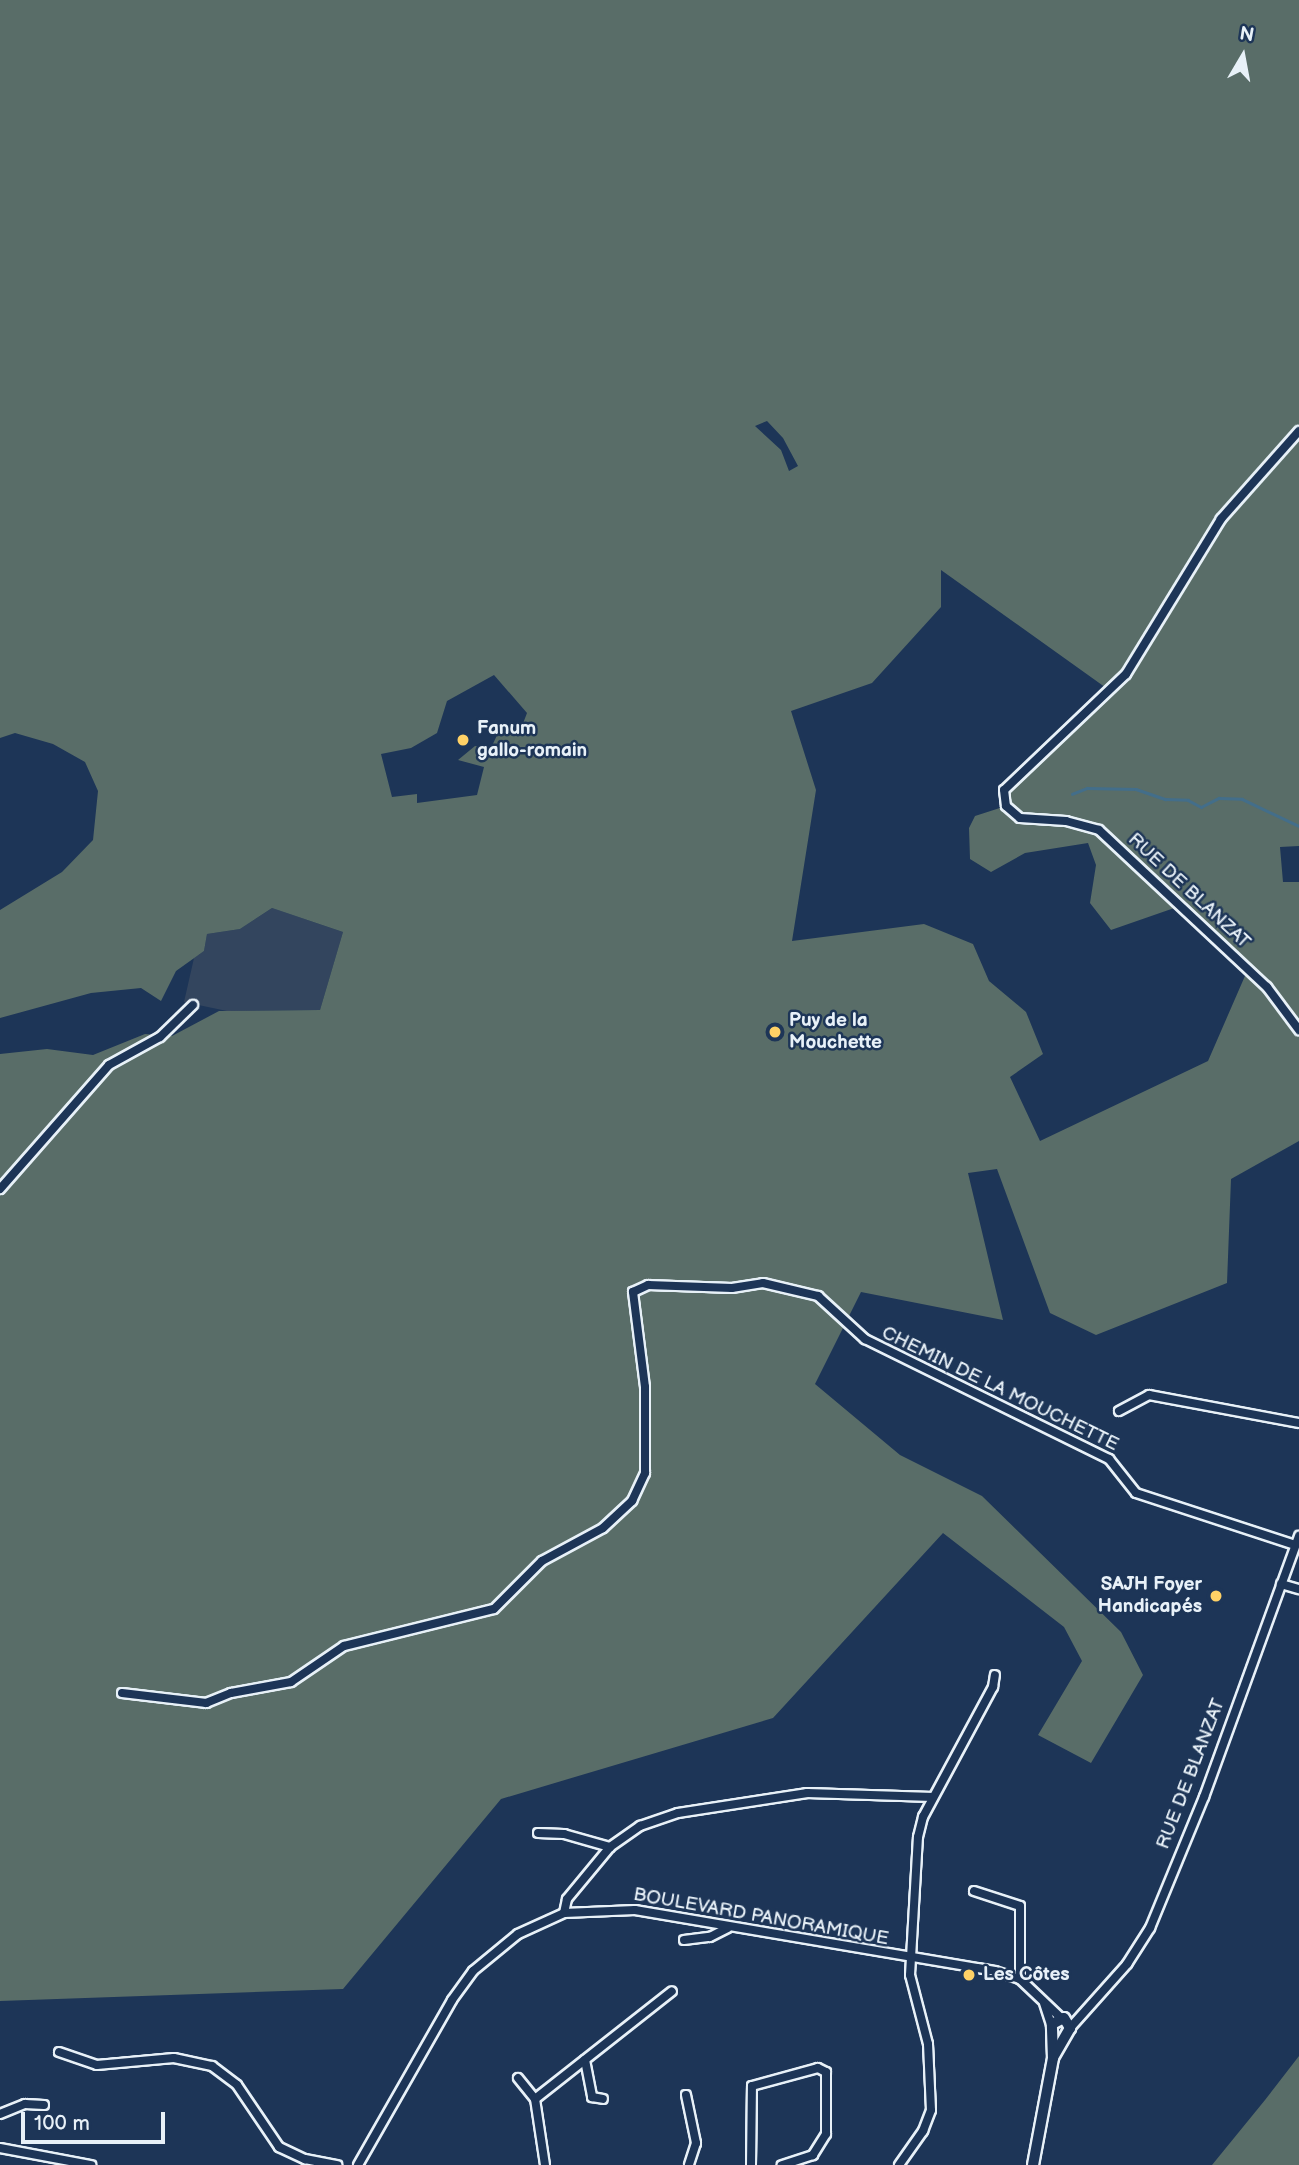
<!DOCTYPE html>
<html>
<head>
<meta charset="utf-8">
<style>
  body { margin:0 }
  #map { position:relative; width:1299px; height:2165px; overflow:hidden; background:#1d3557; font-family:"Balsamiq Sans",sans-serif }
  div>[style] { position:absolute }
  .built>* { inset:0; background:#33455e }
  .green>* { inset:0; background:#596d68 }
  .stream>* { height:2.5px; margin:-1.25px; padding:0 1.25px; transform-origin:1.25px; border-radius:1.25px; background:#436e8a }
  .roads { filter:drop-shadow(2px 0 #e8f1f8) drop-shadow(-2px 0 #e8f1f8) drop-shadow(0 2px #e8f1f8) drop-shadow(0 -2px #e8f1f8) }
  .minor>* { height:8px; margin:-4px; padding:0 4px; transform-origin:4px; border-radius:4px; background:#1d3557 }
  .tertiary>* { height:10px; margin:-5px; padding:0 5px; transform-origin:5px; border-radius:5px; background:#1d3557 }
  .dots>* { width:19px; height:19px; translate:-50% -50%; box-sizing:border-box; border:4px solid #1d3557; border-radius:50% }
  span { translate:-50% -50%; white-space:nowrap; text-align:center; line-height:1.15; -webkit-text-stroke:5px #1d3557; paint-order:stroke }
  .poi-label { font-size:19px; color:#e8f1f8; font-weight:700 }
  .left { translate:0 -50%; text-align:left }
  .right { translate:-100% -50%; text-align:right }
  .street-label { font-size:19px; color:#e8f1f8 }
  .north { position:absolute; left:1208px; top:21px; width:70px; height:70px; -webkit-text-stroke:5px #1d3557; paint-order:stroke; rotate:10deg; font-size:19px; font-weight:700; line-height:28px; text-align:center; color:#e8f1f8 }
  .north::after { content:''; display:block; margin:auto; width:24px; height:32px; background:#e8f1f8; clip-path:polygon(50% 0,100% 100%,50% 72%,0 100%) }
  .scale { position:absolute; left:21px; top:2112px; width:144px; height:32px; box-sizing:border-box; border:4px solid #e8f1f8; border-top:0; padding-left:9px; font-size:21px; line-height:24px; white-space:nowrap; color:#e8f1f8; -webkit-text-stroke:5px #1d3557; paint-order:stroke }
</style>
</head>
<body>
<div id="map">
  <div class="built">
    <i style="clip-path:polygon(272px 908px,343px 932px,320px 1010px,227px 1011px,184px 1002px,194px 958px,204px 951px,207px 934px,240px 929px)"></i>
  </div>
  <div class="green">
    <i style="clip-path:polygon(evenodd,0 0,1299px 0,1299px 846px,1280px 847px,1283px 882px,1299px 882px,1299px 1141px,1231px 1179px,1227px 1283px,1096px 1335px,1050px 1313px,997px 1169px,968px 1173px,1003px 1320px,861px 1292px,815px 1384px,900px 1455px,982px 1496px,1121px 1632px,1143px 1675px,1091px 1763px,1038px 1735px,1082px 1661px,1064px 1627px,943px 1533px,773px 1718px,501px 1799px,343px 1989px,0 2001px,0 1054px,47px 1049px,93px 1055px,145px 1034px,172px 1036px,219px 1011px,320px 1010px,343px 932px,272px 908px,240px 929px,207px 934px,204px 951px,176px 971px,161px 1001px,141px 988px,91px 993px,0 1018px,0 910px,62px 872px,93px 840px,98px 791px,85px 762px,53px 744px,15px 733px,0 738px,0 0,767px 421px,783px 438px,798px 466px,789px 471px,781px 450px,755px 426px,767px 421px,0 0,941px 570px,1109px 690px,1004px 790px,1006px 806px,975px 816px,969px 828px,970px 859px,991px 872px,1025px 853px,1088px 843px,1096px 865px,1090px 903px,1111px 930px,1180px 906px,1248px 969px,1208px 1061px,1040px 1141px,1010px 1077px,1043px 1054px,1026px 1012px,989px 981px,973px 944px,924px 924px,792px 941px,816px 790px,791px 711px,872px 683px,941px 607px,941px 570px,0 0,494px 675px,527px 713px,522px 726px,499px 731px,491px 748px,475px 746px,458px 760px,484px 767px,477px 795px,417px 803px,417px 794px,392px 797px,381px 754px,411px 748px,437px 733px,447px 701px,494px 675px)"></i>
    <i style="clip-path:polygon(1299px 2056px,1299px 2165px,1212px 2165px,1265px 2100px)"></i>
  </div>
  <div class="stream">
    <i style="left:1072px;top:794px;width:16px;rotate:-22deg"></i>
    <i style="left:1087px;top:788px;width:49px;rotate:1.2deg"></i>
    <i style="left:1136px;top:789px;width:31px;rotate:19deg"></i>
    <i style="left:1165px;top:799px;width:23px;rotate:2deg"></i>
    <i style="left:1188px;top:800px;width:15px;rotate:28deg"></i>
    <i style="left:1201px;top:807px;width:20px;rotate:-27deg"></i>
    <i style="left:1219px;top:798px;width:23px;rotate:2deg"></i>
    <i style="left:1242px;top:799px;width:63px;rotate:25.3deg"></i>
  </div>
  <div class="roads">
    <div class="minor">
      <i style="left:1299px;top:431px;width:118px;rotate:131.6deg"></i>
      <i style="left:1221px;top:519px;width:182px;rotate:121.5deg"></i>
      <i style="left:1126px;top:674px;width:168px;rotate:136.4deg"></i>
      <i style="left:1004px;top:790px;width:16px;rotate:83deg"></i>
      <i style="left:1006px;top:806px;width:18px;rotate:41deg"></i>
      <i style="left:1020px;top:818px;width:46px;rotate:3.7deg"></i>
      <i style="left:1066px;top:821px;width:34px;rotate:15deg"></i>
      <i style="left:1099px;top:830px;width:230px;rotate:43.1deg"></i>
      <i style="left:1267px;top:987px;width:54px;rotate:53.3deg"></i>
      <i style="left:0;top:1189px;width:165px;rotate:-48.7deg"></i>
      <i style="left:109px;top:1065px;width:58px;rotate:-28.8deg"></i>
      <i style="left:160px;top:1037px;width:46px;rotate:-44.1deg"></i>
      <i style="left:1119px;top:1411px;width:34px;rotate:-28deg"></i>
      <i style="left:1149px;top:1395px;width:153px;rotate:10.6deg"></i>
      <i style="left:1281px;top:1584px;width:19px;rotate:16deg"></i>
      <i style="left:122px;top:1693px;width:85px;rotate:6.8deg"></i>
      <i style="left:206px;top:1703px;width:27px;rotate:-22deg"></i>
      <i style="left:231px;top:1693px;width:61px;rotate:-10.4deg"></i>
      <i style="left:291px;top:1682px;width:64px;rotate:-34.2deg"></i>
      <i style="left:344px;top:1646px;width:154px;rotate:-13.9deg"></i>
      <i style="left:494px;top:1609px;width:68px;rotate:-45deg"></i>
      <i style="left:542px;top:1561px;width:69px;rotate:-28.4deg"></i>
      <i style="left:603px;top:1528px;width:40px;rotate:-43deg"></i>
      <i style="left:632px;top:1501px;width:31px;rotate:-65deg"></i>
      <i style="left:645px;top:1473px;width:86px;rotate:-90deg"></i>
      <i style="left:645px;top:1387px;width:96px;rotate:-97.2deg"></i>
      <i style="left:633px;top:1292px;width:17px;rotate:-25deg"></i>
      <i style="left:648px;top:1285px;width:84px;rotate:2deg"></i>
      <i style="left:732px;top:1288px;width:31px;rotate:-9deg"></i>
      <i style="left:763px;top:1283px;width:57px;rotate:13.3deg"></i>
      <i style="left:818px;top:1296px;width:64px;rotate:42.5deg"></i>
      <i style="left:865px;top:1339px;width:272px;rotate:26.2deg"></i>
      <i style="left:1109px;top:1459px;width:43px;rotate:51.5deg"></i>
      <i style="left:1136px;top:1493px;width:167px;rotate:18.1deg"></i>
      <i style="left:538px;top:1833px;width:26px;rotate:2deg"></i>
      <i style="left:564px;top:1834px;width:48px;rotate:15.8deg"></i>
      <i style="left:974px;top:1891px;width:48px;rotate:18.1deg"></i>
      <i style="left:1020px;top:1906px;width:73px;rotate:90deg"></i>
      <i style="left:564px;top:1913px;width:14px;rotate:-78deg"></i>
      <i style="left:567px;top:1899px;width:67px;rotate:-50.4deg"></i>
      <i style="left:610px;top:1847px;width:37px;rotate:-35deg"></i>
      <i style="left:640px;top:1826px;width:40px;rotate:-18.9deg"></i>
      <i style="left:678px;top:1813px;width:131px;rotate:-8.8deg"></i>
      <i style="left:807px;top:1793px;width:126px;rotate:1.8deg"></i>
      <i style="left:684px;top:1940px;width:26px;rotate:-7deg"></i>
      <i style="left:710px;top:1937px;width:20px;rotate:-27deg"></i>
      <i style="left:1044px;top:2003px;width:25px;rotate:72deg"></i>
      <i style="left:1070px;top:2028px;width:86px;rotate:-48.3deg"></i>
      <i style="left:1127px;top:1964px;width:43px;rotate:-57.4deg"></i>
      <i style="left:1150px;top:1928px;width:142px;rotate:-67.6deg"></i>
      <i style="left:1204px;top:1797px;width:278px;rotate:-70deg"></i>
      <i style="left:59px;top:2052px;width:40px;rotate:18.9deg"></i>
      <i style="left:97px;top:2065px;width:77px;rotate:-5.2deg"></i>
      <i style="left:174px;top:2058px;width:39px;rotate:12deg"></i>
      <i style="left:212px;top:2066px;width:31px;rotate:37deg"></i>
      <i style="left:237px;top:2085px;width:75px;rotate:55.9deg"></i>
      <i style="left:279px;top:2147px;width:29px;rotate:25deg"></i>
      <i style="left:305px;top:2159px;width:33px;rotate:11deg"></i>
      <i style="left:585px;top:2060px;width:38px;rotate:79deg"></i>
      <i style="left:592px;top:2097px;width:11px;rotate:10deg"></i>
      <i style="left:518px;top:2078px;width:27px;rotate:51deg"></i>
      <i style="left:686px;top:2095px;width:49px;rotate:78.2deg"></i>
      <i style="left:696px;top:2143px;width:23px;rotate:108deg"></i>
      <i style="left:0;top:2114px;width:27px;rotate:-22deg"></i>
      <i style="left:25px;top:2104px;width:19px;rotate:3deg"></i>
      <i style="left:0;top:2148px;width:93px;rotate:10.6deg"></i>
      <i style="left:358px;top:2165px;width:190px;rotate:-60.3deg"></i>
      <i style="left:452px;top:2000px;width:36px;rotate:-54deg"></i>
      <i style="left:473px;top:1971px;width:58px;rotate:-39.4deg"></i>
      <i style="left:518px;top:1934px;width:51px;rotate:-24.5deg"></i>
      <i style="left:564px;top:1913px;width:71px;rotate:-2.4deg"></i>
      <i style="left:635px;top:1910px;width:365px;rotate:9.6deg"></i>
      <i style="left:995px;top:1971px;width:26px;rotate:18deg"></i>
      <i style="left:1020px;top:1979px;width:55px;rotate:43.5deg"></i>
      <i style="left:545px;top:2165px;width:67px;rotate:-98.6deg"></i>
      <i style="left:535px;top:2099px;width:174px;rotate:-38.2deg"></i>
      <i style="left:751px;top:2165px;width:79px;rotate:-89.3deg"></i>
      <i style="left:752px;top:2086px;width:68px;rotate:-15.3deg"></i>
      <i style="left:818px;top:2068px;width:9px;rotate:27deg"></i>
      <i style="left:826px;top:2072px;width:62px;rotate:90deg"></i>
      <i style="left:826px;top:2134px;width:25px;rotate:122deg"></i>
      <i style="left:813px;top:2155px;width:33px;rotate:162deg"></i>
      <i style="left:899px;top:2165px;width:42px;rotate:-54.8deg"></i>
      <i style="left:923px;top:2131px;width:22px;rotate:-69deg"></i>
      <i style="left:931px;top:2110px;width:66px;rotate:-92.6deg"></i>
      <i style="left:928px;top:2044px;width:71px;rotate:-104.6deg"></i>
      <i style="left:910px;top:1975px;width:138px;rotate:-86.7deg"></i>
      <i style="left:918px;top:1837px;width:21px;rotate:-76deg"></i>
      <i style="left:923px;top:1817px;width:148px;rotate:-61.7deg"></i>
      <i style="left:993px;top:1687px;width:12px;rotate:-81deg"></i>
    </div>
    <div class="tertiary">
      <i style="left:1033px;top:2165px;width:109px;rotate:-79.4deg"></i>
      <i style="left:1053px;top:2058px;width:34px;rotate:-92deg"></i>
      <i style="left:1052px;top:2024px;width:13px;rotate:-27deg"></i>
      <i style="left:1064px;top:2018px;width:12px;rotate:59deg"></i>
      <i style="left:1070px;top:2028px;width:34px;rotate:120deg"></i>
    </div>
  </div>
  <div class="dots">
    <i style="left:463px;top:740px;background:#ffd166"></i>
    <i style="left:775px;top:1032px;background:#ffd166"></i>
    <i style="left:1216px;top:1596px;background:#ffd166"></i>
    <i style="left:969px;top:1975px;background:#ffd166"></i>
  </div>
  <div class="poi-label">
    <span class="left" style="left:477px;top:740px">Fanum<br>gallo-romain</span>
    <span class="left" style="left:789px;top:1032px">Puy de la<br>Mouchette</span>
    <span class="right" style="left:1202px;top:1596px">SAJH Foyer<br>Handicapés</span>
    <span class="left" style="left:983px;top:1975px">Les Côtes</span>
  </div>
  <div class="street-label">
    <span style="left:1189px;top:891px;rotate:43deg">RUE DE BLANZAT</span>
    <span style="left:1000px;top:1389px;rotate:26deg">CHEMIN DE LA MOUCHETTE</span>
    <span style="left:1191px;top:1774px;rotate:-69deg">RUE DE BLANZAT</span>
    <span style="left:761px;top:1917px;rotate:10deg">BOULEVARD PANORAMIQUE</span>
  </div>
  <div class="north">N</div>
  <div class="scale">100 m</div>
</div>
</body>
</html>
